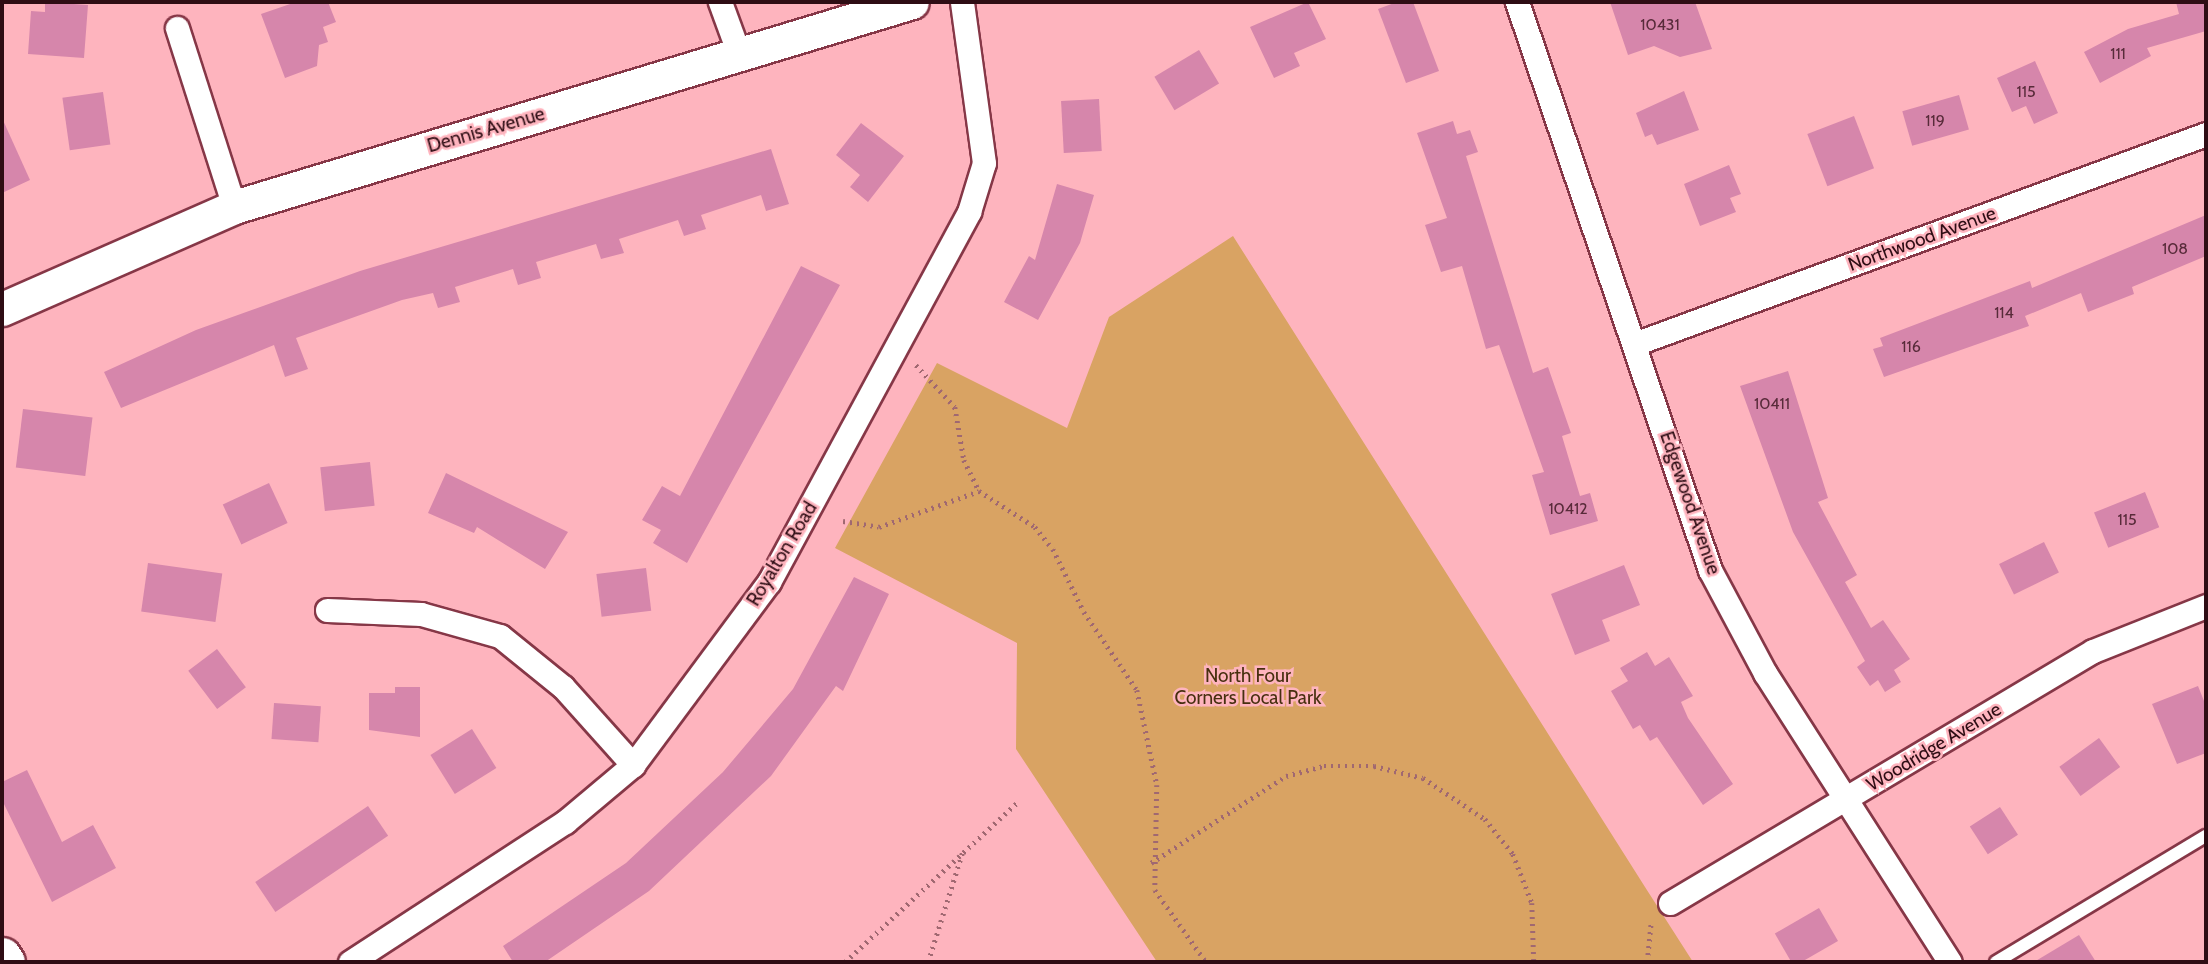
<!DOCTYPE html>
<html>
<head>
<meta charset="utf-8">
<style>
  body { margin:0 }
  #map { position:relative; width:2208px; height:964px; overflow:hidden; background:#feb4be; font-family:Cabin,sans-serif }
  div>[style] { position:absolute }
  .green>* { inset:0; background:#d9a363 }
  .building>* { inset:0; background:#d686ab; transform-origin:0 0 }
  .path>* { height:4.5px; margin-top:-2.25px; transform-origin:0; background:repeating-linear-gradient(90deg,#a06871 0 2px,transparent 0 7px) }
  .roads { filter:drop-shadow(2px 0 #863747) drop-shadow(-2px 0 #863747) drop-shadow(0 2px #863747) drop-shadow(0 -2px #863747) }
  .lane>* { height:12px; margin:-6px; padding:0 6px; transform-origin:6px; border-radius:6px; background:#fff }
  .street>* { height:23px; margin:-11.5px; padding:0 11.5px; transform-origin:11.5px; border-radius:11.5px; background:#fff }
  .secondary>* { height:33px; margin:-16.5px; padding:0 16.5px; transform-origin:16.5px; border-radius:16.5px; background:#fff }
  .primary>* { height:37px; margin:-18.5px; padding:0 18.5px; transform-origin:18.5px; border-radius:18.5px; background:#fff }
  span { translate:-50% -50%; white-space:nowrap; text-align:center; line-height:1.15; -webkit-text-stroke:5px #feb4be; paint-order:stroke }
  .number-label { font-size:16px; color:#582b3a }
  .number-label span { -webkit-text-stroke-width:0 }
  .street-label { font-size:19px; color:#2e0d14 }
  .park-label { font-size:19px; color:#472f0f }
  .frame { position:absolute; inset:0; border:4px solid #2e0d14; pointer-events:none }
</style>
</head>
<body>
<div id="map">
  <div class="green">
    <i style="clip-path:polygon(1233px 236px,1645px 887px,1693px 962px,1157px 962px,1016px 749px,1017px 643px,835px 548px,937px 363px,1067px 428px,1109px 317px)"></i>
  </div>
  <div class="building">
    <i style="clip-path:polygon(45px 2px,88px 5px,84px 58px,28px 54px,31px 11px,45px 12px)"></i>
    <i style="clip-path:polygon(296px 2px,328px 2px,336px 22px,323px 27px,328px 42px,319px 45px,317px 66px,285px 78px,261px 14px)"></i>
    <i style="clip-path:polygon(1308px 2px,1326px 39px,1294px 53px,1300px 66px,1274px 78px,1250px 27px)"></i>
    <i style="clip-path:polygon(1397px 2px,1413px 2px,1439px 71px,1406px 83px,1378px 9px)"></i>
    <i style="clip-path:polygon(1610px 2px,1695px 2px,1712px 49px,1680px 57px,1654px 46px,1628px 55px)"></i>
    <i style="clip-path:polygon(2176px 2px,2206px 2px,2206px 31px,2147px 48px,2151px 56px,2100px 83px,2084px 52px,2128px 29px,2179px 14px)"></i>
    <i style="left:1199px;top:50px;width:39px;height:52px;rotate:59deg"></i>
    <i style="clip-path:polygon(2035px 61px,2058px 113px,2034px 124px,2026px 106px,2012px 112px,1997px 78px)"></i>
    <i style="clip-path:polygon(1684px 91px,1699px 130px,1657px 145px,1652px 134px,1645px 137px,1636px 113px)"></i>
    <i style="left:103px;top:92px;width:53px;height:41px;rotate:82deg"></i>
    <i style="left:1959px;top:95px;width:36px;height:59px;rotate:74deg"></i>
    <i style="left:1099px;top:99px;width:52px;height:38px;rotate:87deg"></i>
    <i style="left:1854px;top:116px;width:56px;height:50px;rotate:69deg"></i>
    <i style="clip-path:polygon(2px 118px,30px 180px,2px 193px)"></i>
    <i style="clip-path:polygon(1453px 121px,1457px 134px,1470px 130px,1478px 152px,1466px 156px,1533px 373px,1548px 367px,1571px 433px,1562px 436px,1580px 496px,1590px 493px,1598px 521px,1550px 535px,1532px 475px,1544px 472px,1499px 345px,1486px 349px,1462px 266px,1441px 272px,1425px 225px,1447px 218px,1417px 133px)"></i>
    <i style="clip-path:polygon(861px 123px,904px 156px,868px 202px,850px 187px,860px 175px,836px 155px)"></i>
    <i style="clip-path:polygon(771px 149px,789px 204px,766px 211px,761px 195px,701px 215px,706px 229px,684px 236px,678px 220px,619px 239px,624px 253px,601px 259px,596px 244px,536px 262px,541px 278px,518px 285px,513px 269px,455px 287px,460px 302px,438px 308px,433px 293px,402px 300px,296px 338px,308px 369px,285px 377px,274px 345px,121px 408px,104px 372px,196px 330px,360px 271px)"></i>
    <i style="clip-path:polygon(1729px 165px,1741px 194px,1730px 198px,1736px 212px,1700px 226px,1684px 184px)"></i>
    <i style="clip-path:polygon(1057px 184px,1094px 195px,1080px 243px,1038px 320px,1004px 302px,1029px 256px,1035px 260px)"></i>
    <i style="clip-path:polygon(2206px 215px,2206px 256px,2132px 287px,2134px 294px,2088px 312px,2081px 293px,2025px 316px,2029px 326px,1884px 377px,1873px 349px,1883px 346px,1880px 338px,2030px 281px,2032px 288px)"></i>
    <i style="clip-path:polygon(801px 266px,840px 285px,687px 563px,653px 543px,661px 530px,642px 520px,662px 486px,680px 496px)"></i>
    <i style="clip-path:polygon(1788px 371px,1828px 498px,1818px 502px,1857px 575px,1845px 582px,1871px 628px,1883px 620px,1910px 659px,1894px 670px,1901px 682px,1885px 692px,1878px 680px,1870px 686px,1857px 667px,1865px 661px,1793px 532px,1740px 386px)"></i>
    <i style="left:23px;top:409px;width:70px;height:59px;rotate:7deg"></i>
    <i style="left:370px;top:462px;width:44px;height:50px;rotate:84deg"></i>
    <i style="clip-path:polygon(446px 473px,568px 532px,545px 569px,477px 527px,474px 533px,428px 513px)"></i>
    <i style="left:269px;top:483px;width:44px;height:51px;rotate:65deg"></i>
    <i style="left:2145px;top:492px;width:38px;height:55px;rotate:68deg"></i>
    <i style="left:2044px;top:542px;width:34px;height:50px;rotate:64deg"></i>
    <i style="left:148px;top:563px;width:75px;height:49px;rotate:8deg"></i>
    <i style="clip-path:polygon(1624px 565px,1640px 605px,1602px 620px,1610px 641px,1575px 655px,1551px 594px)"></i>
    <i style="left:646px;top:568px;width:43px;height:50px;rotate:83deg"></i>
    <i style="clip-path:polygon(854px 577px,889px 594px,843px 691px,836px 686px,771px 776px,649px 891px,545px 962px,513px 962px,503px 946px,626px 863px,723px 772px,793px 689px)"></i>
    <i style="left:217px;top:649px;width:48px;height:36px;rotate:53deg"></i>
    <i style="clip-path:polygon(1647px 652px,1655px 666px,1669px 657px,1693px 696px,1681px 702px,1688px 718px,1733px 784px,1703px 805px,1657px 737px,1650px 741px,1640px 725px,1633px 729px,1611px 691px,1628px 681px,1620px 668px)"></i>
    <i style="clip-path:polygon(2198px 686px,2206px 706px,2206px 753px,2177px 764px,2152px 704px)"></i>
    <i style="clip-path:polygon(395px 687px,420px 687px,420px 737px,369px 730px,369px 693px,395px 693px)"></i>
    <i style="left:274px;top:703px;width:47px;height:36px;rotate:4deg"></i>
    <i style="left:472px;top:729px;width:46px;height:49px;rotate:58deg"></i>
    <i style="left:2099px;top:738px;width:36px;height:49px;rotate:54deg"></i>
    <i style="clip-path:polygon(27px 770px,62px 842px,93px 825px,116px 868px,52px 902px,2px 800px,2px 782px)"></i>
    <i style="left:368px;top:806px;width:36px;height:136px;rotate:56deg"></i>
    <i style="left:2000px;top:807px;width:33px;height:36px;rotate:57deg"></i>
    <i style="left:1819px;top:908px;width:38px;height:51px;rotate:60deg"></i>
    <i style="clip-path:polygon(2079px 935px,2096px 962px,2034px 962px)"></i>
  </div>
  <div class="path">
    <i style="left:916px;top:365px;width:57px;rotate:47.1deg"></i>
    <i style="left:955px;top:407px;width:54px;rotate:80.4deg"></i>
    <i style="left:964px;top:460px;width:34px;rotate:64deg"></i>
    <i style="left:979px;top:491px;width:67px;rotate:32.7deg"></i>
    <i style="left:1035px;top:527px;width:28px;rotate:51deg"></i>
    <i style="left:1053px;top:549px;width:70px;rotate:63.8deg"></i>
    <i style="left:1084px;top:612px;width:94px;rotate:55.8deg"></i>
    <i style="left:1137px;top:690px;width:97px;rotate:78.1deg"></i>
    <i style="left:1157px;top:785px;width:105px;rotate:91.1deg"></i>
    <i style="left:1155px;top:890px;width:88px;rotate:54.7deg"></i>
    <i style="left:843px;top:521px;width:36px;rotate:9deg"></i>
    <i style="left:879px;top:527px;width:106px;rotate:-19.8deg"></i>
    <i style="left:1151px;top:863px;width:161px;rotate:-32.8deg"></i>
    <i style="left:1286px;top:776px;width:39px;rotate:-15deg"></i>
    <i style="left:1324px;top:766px;width:50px"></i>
    <i style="left:1374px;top:766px;width:50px;rotate:13.8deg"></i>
    <i style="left:1423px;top:778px;width:74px;rotate:33.5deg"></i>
    <i style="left:1485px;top:819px;width:45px;rotate:51.3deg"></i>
    <i style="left:1513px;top:854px;width:53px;rotate:68.8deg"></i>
    <i style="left:1532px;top:903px;width:59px;rotate:88.1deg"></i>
    <i style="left:845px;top:962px;width:236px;rotate:-42.8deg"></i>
    <i style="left:928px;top:962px;width:117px;rotate:-72.6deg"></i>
    <i style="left:1647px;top:962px;width:40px;rotate:-84.3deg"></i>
  </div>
  <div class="roads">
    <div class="lane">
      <i style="left:1996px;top:962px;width:245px;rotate:-31deg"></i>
    </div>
    <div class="street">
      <i style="left:720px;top:2px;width:55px;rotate:69.9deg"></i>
      <i style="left:1517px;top:2px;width:600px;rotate:71.23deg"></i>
      <i style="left:1710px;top:570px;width:117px;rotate:61.9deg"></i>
      <i style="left:1765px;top:673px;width:343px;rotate:57.4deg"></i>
      <i style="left:177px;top:28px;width:188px;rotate:72.3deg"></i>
      <i style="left:1637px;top:343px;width:606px;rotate:-20.17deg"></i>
      <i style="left:327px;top:610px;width:94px;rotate:2.4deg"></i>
      <i style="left:421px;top:614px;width:82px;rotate:15.6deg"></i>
      <i style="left:500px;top:636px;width:81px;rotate:39deg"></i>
      <i style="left:563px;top:687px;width:105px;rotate:48.1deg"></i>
      <i style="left:1670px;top:903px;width:492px;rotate:-30.8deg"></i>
      <i style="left:2093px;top:651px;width:122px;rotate:-21.7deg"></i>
      <i style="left:350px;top:962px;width:257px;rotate:-33.1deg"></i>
      <i style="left:565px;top:822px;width:89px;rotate:-40deg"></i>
      <i style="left:633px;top:765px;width:228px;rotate:-53.4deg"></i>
      <i style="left:769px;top:582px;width:421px;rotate:-61.6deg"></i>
      <i style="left:969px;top:212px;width:51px;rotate:-73deg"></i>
      <i style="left:984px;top:163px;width:162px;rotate:-97.8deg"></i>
    </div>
    <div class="secondary">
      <i style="left:2px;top:309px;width:253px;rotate:-23.7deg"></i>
      <i style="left:234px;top:207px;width:708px;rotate:-16.82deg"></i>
    </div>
    <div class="primary">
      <i style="left:2px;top:956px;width:7px;rotate:56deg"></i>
    </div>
  </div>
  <div class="number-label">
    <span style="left:1660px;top:25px">10431</span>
    <span style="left:2118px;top:54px">111</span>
    <span style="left:2026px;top:92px">115</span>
    <span style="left:1935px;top:121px">119</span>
    <span style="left:2175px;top:249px">108</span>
    <span style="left:2004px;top:313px">114</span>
    <span style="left:1911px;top:347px">116</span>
    <span style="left:1772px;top:404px">10411</span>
    <span style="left:1568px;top:509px">10412</span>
    <span style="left:2127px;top:520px">115</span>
  </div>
  <div class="street-label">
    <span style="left:486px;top:130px;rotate:-16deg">Dennis Avenue</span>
    <span style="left:1922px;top:239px;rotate:-20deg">Northwood Avenue</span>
    <span style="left:1690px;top:503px;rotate:71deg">Edgewood Avenue</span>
    <span style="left:782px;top:554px;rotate:-59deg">Royalton Road</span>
    <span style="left:1934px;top:747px;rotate:-31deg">Woodridge Avenue</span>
  </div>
  <div class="park-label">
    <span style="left:1248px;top:687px">North Four<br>Corners Local Park</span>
  </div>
  <div class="frame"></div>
</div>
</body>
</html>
